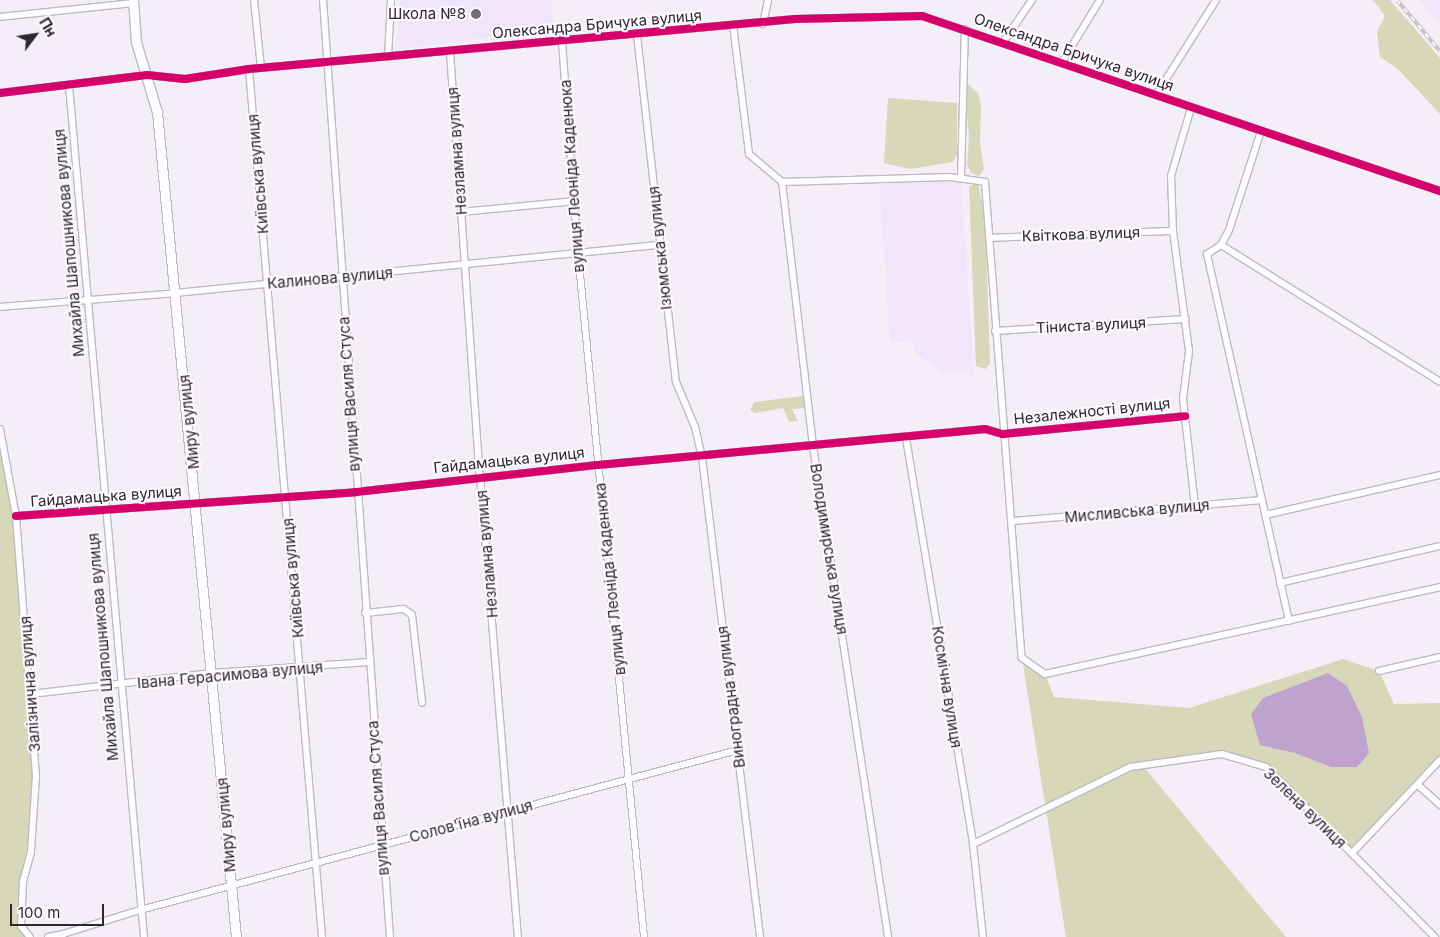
<!DOCTYPE html>
<html>
<head>
<meta charset="utf-8">
<style>
  body { margin:0 }
  #map { position:relative; width:1440px; height:937px; overflow:hidden; background:#f4eef8; font-family:Inter,sans-serif }
  div>[style] { position:absolute }
  .built>* { inset:0; background:#f1e5f9 }
  .green>* { inset:0; background:#d7d7b9 }
  .water>* { inset:0; background:#c0a2cf }
  .roads { filter:drop-shadow(1px 0 #bfbac2) drop-shadow(-1px 0 #bfbac2) drop-shadow(0 1px #bfbac2) drop-shadow(0 -1px #bfbac2) }
  .street>* { height:6px; margin:-3px; padding:0 3px; transform-origin:3px; border-radius:3px; background:#fdfcfe }
  .secondary>* { height:9px; margin:-4.5px; padding:0 4.5px; transform-origin:4.5px; border-radius:4.5px; background:#fdfcfe }
  .rail>* { height:4px; margin-top:-2px; transform-origin:0; background:repeating-linear-gradient(90deg,#fdfafe 0 5.5px,#c6c4c7 0 11px); box-sizing:border-box; border-block:1px solid #c6c4c7 }
  .cycleway>* { height:8px; margin:-4px; padding:0 4px; transform-origin:4px; border-radius:4px; background:#d6006c }
  .dots>* { width:14px; height:14px; translate:-50% -50%; box-sizing:border-box; border:2px solid #fdfafe; border-radius:50% }
  span { translate:-50% -50%; white-space:nowrap; text-align:center; line-height:1.15; -webkit-text-stroke:4px #fdfafe; paint-order:stroke }
  .poi-label { font-size:15px; color:#2d2830 }
  .right { translate:-100% -50%; text-align:right }
  .street-label { font-size:15px; color:#2d2830 }
  .north { position:absolute; left:10px; top:10px; width:50px; height:50px; -webkit-text-stroke:4px #fdfafe; paint-order:stroke; rotate:59deg; font-size:14px; font-weight:700; line-height:20px; text-align:center; color:#2d2830 }
  .north::after { content:''; display:block; margin:auto; width:18px; height:22px; background:#2d2830; clip-path:polygon(50% 0,100% 100%,50% 72%,0 100%) }
  .scale { position:absolute; left:10px; top:904px; width:94px; height:22px; box-sizing:border-box; border:2px solid #2d2830; border-top:0; padding-left:6px; font-size:15px; line-height:18px; white-space:nowrap; color:#2d2830; -webkit-text-stroke:4px #fdfafe; paint-order:stroke }
</style>
</head>
<body>
<div id="map">
  <div class="built">
    <i style="clip-path:polygon(400px 0,551px 0,554px 28px,396px 50px)"></i>
    <i style="clip-path:polygon(1419px 0,1440px 0,1440px 25px)"></i>
    <i style="clip-path:polygon(961px 177px,974px 380px,966px 372px,942px 373px,917px 354px,912px 341px,890px 342px,879px 179px)"></i>
  </div>
  <div class="green">
    <i style="clip-path:polygon(1373px 0,1390px 0,1440px 58px,1440px 114px,1397px 68px,1380px 57px,1377px 32px,1385px 16px)"></i>
    <i style="clip-path:polygon(968px 84px,978px 93px,981px 105px,980px 143px,984px 169px,979px 176px,971px 173px,967px 165px,969px 137px,965px 88px)"></i>
    <i style="clip-path:polygon(888px 98px,957px 103px,957px 155px,953px 162px,910px 169px,884px 163px)"></i>
    <i style="clip-path:polygon(978px 184px,985px 214px,990px 363px,986px 369px,976px 366px,969px 186px)"></i>
    <i style="clip-path:polygon(803px 396px,805px 408px,792px 409px,798px 421px,789px 422px,783px 408px,755px 413px,750px 410px,754px 402px)"></i>
    <i style="clip-path:polygon(0 429px,16px 516px,36px 776px,31px 852px,23px 881px,21px 926px,30px 937px,0 937px)"></i>
    <i style="clip-path:polygon(1022px 658px,1045px 674px,1054px 697px,1189px 708px,1343px 659px,1379px 671px,1394px 704px,1440px 703px,1440px 760px,1352px 853px,1266px 767px,1222px 754px,1143px 766px,1286px 937px,1066px 937px)"></i>
  </div>
  <div class="water">
    <i style="clip-path:polygon(1328px 673px,1347px 686px,1362px 717px,1369px 753px,1357px 767px,1331px 767px,1295px 753px,1260px 745px,1251px 714px,1263px 698px)"></i>
  </div>
  <div class="roads">
    <div class="street">
      <i style="left:254px;top:0;width:68px;rotate:84.1deg"></i>
      <i style="left:323px;top:0;width:939px;rotate:85.91deg"></i>
      <i style="left:0;top:17px;width:134px;rotate:-6deg"></i>
      <i style="left:763px;top:24px;width:25px;rotate:-78deg"></i>
      <i style="left:733px;top:25px;width:130px;rotate:82.9deg"></i>
      <i style="left:749px;top:154px;width:43px;rotate:40.3deg"></i>
      <i style="left:782px;top:182px;width:266px;rotate:83.3deg"></i>
      <i style="left:813px;top:446px;width:497px;rotate:81.3deg"></i>
      <i style="left:637px;top:35px;width:349px;rotate:83.6deg"></i>
      <i style="left:676px;top:382px;width:49px;rotate:67.1deg"></i>
      <i style="left:695px;top:427px;width:31px;rotate:77deg"></i>
      <i style="left:702px;top:457px;width:483px;rotate:83.1deg"></i>
      <i style="left:1004px;top:41px;width:50px;rotate:-55.7deg"></i>
      <i style="left:562px;top:42px;width:212px;rotate:85.7deg"></i>
      <i style="left:578px;top:253px;width:687px;rotate:84.49deg"></i>
      <i style="left:450px;top:52px;width:425px;rotate:86deg"></i>
      <i style="left:480px;top:476px;width:463px;rotate:85.3deg"></i>
      <i style="left:388px;top:57px;width:57px;rotate:-87deg"></i>
      <i style="left:1062px;top:62px;width:73px;rotate:-58.5deg"></i>
      <i style="left:249px;top:69px;width:871px;rotate:85.19deg"></i>
      <i style="left:69px;top:85px;width:855px;rotate:84.97deg"></i>
      <i style="left:0;top:93px;width:148px;rotate:-7deg"></i>
      <i style="left:147px;top:75px;width:38px;rotate:6deg"></i>
      <i style="left:185px;top:79px;width:65px;rotate:-8.9deg"></i>
      <i style="left:249px;top:69px;width:548px;rotate:-5.23deg"></i>
      <i style="left:795px;top:19px;width:127px;rotate:-1.4deg"></i>
      <i style="left:922px;top:16px;width:547px;rotate:18.67deg"></i>
      <i style="left:1156px;top:95px;width:112px;rotate:-57.7deg"></i>
      <i style="left:1191px;top:108px;width:71px;rotate:106.4deg"></i>
      <i style="left:1171px;top:176px;width:55px;rotate:87.9deg"></i>
      <i style="left:1173px;top:231px;width:121px;rotate:82.4deg"></i>
      <i style="left:1189px;top:351px;width:48px;rotate:97.1deg"></i>
      <i style="left:1183px;top:399px;width:108px;rotate:83.6deg"></i>
      <i style="left:1261px;top:131px;width:104px;rotate:107.9deg"></i>
      <i style="left:1229px;top:230px;width:17px;rotate:118deg"></i>
      <i style="left:1221px;top:245px;width:17px;rotate:147deg"></i>
      <i style="left:1207px;top:254px;width:376px;rotate:77.4deg"></i>
      <i style="left:961px;top:177px;width:148px;rotate:-88.5deg"></i>
      <i style="left:782px;top:182px;width:168px;rotate:-1.7deg"></i>
      <i style="left:950px;top:177px;width:35px;rotate:8deg"></i>
      <i style="left:985px;top:182px;width:477px;rotate:85.6deg"></i>
      <i style="left:1022px;top:658px;width:28px;rotate:35deg"></i>
      <i style="left:1045px;top:674px;width:404px;rotate:-12.4deg"></i>
      <i style="left:461px;top:212px;width:115px;rotate:-5.5deg"></i>
      <i style="left:990px;top:238px;width:183px;rotate:-2.2deg"></i>
      <i style="left:1221px;top:245px;width:258px;rotate:32deg"></i>
      <i style="left:0;top:307px;width:177px;rotate:-4.5deg"></i>
      <i style="left:176px;top:293px;width:486px;rotate:-5.7deg"></i>
      <i style="left:995px;top:331px;width:191px;rotate:-3.6deg"></i>
      <i style="left:0;top:429px;width:88px;rotate:79.6deg"></i>
      <i style="left:16px;top:516px;width:261px;rotate:85.6deg"></i>
      <i style="left:36px;top:776px;width:76px;rotate:93.8deg"></i>
      <i style="left:31px;top:852px;width:30px;rotate:105deg"></i>
      <i style="left:23px;top:881px;width:45px;rotate:92.5deg"></i>
      <i style="left:21px;top:926px;width:14px;rotate:51deg"></i>
      <i style="left:906px;top:438px;width:411px;rotate:80.6deg"></i>
      <i style="left:973px;top:844px;width:94px;rotate:83.9deg"></i>
      <i style="left:1265px;top:515px;width:180px;rotate:-12.9deg"></i>
      <i style="left:16px;top:516px;width:341px;rotate:-4deg"></i>
      <i style="left:356px;top:492px;width:244px;rotate:-6.4deg"></i>
      <i style="left:598px;top:465px;width:389px;rotate:-5.3deg"></i>
      <i style="left:985px;top:429px;width:19px;rotate:16deg"></i>
      <i style="left:1003px;top:434px;width:183px;rotate:-5.6deg"></i>
      <i style="left:1013px;top:521px;width:250px;rotate:-4.8deg"></i>
      <i style="left:1280px;top:583px;width:164px;rotate:-13deg"></i>
      <i style="left:365px;top:613px;width:39px;rotate:-6deg"></i>
      <i style="left:404px;top:609px;width:10px;rotate:37deg"></i>
      <i style="left:412px;top:615px;width:88px;rotate:83.4deg"></i>
      <i style="left:1379px;top:671px;width:63px;rotate:-12.9deg"></i>
      <i style="left:31px;top:694px;width:182px;rotate:-6.6deg"></i>
      <i style="left:212px;top:673px;width:157px;rotate:-4deg"></i>
      <i style="left:1418px;top:785px;width:30px;rotate:42deg"></i>
      <i style="left:973px;top:844px;width:175px;rotate:-26.1deg"></i>
      <i style="left:1130px;top:767px;width:93px;rotate:-8deg"></i>
      <i style="left:1222px;top:754px;width:46px;rotate:16.5deg"></i>
      <i style="left:1266px;top:767px;width:240px;rotate:45.2deg"></i>
      <i style="left:1352px;top:853px;width:128px;rotate:-46.6deg"></i>
      <i style="left:48px;top:937px;width:15px;rotate:-11deg"></i>
      <i style="left:62px;top:937px;width:3px;rotate:-72deg"></i>
      <i style="left:63px;top:934px;width:81px;rotate:-17.3deg"></i>
      <i style="left:140px;top:910px;width:619px;rotate:-14.98deg"></i>
    </div>
    <div class="secondary">
      <i style="left:133px;top:0;width:42px;rotate:85.9deg"></i>
      <i style="left:136px;top:42px;width:73px;rotate:73.3deg"></i>
      <i style="left:157px;top:112px;width:829px;rotate:84.53deg"></i>
    </div>
  </div>
  <div class="rail">
    <i style="left:1397px;top:0;width:67px;rotate:49.9deg"></i>
  </div>
  <div class="cycleway">
    <i style="left:0;top:93px;width:148px;rotate:-7deg"></i>
    <i style="left:147px;top:75px;width:38px;rotate:6deg"></i>
    <i style="left:185px;top:79px;width:65px;rotate:-8.9deg"></i>
    <i style="left:249px;top:69px;width:548px;rotate:-5.23deg"></i>
    <i style="left:795px;top:19px;width:127px;rotate:-1.4deg"></i>
    <i style="left:922px;top:16px;width:547px;rotate:18.67deg"></i>
    <i style="left:16px;top:516px;width:341px;rotate:-4deg"></i>
    <i style="left:356px;top:492px;width:244px;rotate:-6.4deg"></i>
    <i style="left:598px;top:465px;width:389px;rotate:-5.3deg"></i>
    <i style="left:985px;top:429px;width:19px;rotate:16deg"></i>
    <i style="left:1003px;top:434px;width:183px;rotate:-5.6deg"></i>
  </div>
  <div class="dots">
    <i style="left:476px;top:14px;background:#736d76"></i>
  </div>
  <div class="poi-label">
    <span class="right" style="left:466px;top:14px">Школа №8</span>
  </div>
  <div class="street-label">
    <span style="left:597px;top:24px;rotate:-5deg">Олександра Бричука вулиця</span>
    <span style="left:1074px;top:52px;rotate:19deg">Олександра Бричука вулиця</span>
    <span style="left:457px;top:151px;rotate:-94deg">Незламна вулиця</span>
    <span style="left:258px;top:174px;rotate:-95deg">Київська вулиця</span>
    <span style="left:572px;top:176px;rotate:-94deg">вулиця Леоніда Каденюка</span>
    <span style="left:1081px;top:234px;rotate:-2deg">Квіткова вулиця</span>
    <span style="left:69px;top:243px;rotate:-95deg">Михайла Шапошникова вулиця</span>
    <span style="left:660px;top:248px;rotate:-96deg">Ізюмська вулиця</span>
    <span style="left:330px;top:278px;rotate:-5deg">Калинова вулиця</span>
    <span style="left:1091px;top:325px;rotate:-3deg">Тіниста вулиця</span>
    <span style="left:349px;top:394px;rotate:-94deg">вулиця Василя Стуса</span>
    <span style="left:1092px;top:411px;rotate:-6deg">Незалежності вулиця</span>
    <span style="left:189px;top:422px;rotate:-96deg">Миру вулиця</span>
    <span style="left:509px;top:460px;rotate:-6deg">Гайдамацька вулиця</span>
    <span style="left:106px;top:496px;rotate:-4deg">Гайдамацька вулиця</span>
    <span style="left:1137px;top:511px;rotate:-5deg">Мисливська вулиця</span>
    <span style="left:829px;top:549px;rotate:81deg">Володимирська вулиця</span>
    <span style="left:487px;top:554px;rotate:-95deg">Незламна вулиця</span>
    <span style="left:293px;top:578px;rotate:-95deg">Київська вулиця</span>
    <span style="left:610px;top:579px;rotate:-96deg">вулиця Леоніда Каденюка</span>
    <span style="left:103px;top:647px;rotate:-95deg">Михайла Шапошникова вулиця</span>
    <span style="left:230px;top:675px;rotate:-5deg">Івана Герасимова вулиця</span>
    <span style="left:30px;top:684px;rotate:-94deg">Залізнична вулиця</span>
    <span style="left:947px;top:687px;rotate:81deg">Космічна вулиця</span>
    <span style="left:731px;top:697px;rotate:-97deg">Виноградна вулиця</span>
    <span style="left:378px;top:798px;rotate:-94deg">вулиця Василя Стуса</span>
    <span style="left:1305px;top:808px;rotate:44deg">Зелена вулиця</span>
    <span style="left:471px;top:821px;rotate:-15deg">Солов'їна вулиця</span>
    <span style="left:226px;top:825px;rotate:-95deg">Миру вулиця</span>
  </div>
  <div class="north">Пн</div>
  <div class="scale">100 m</div>
</div>
</body>
</html>
